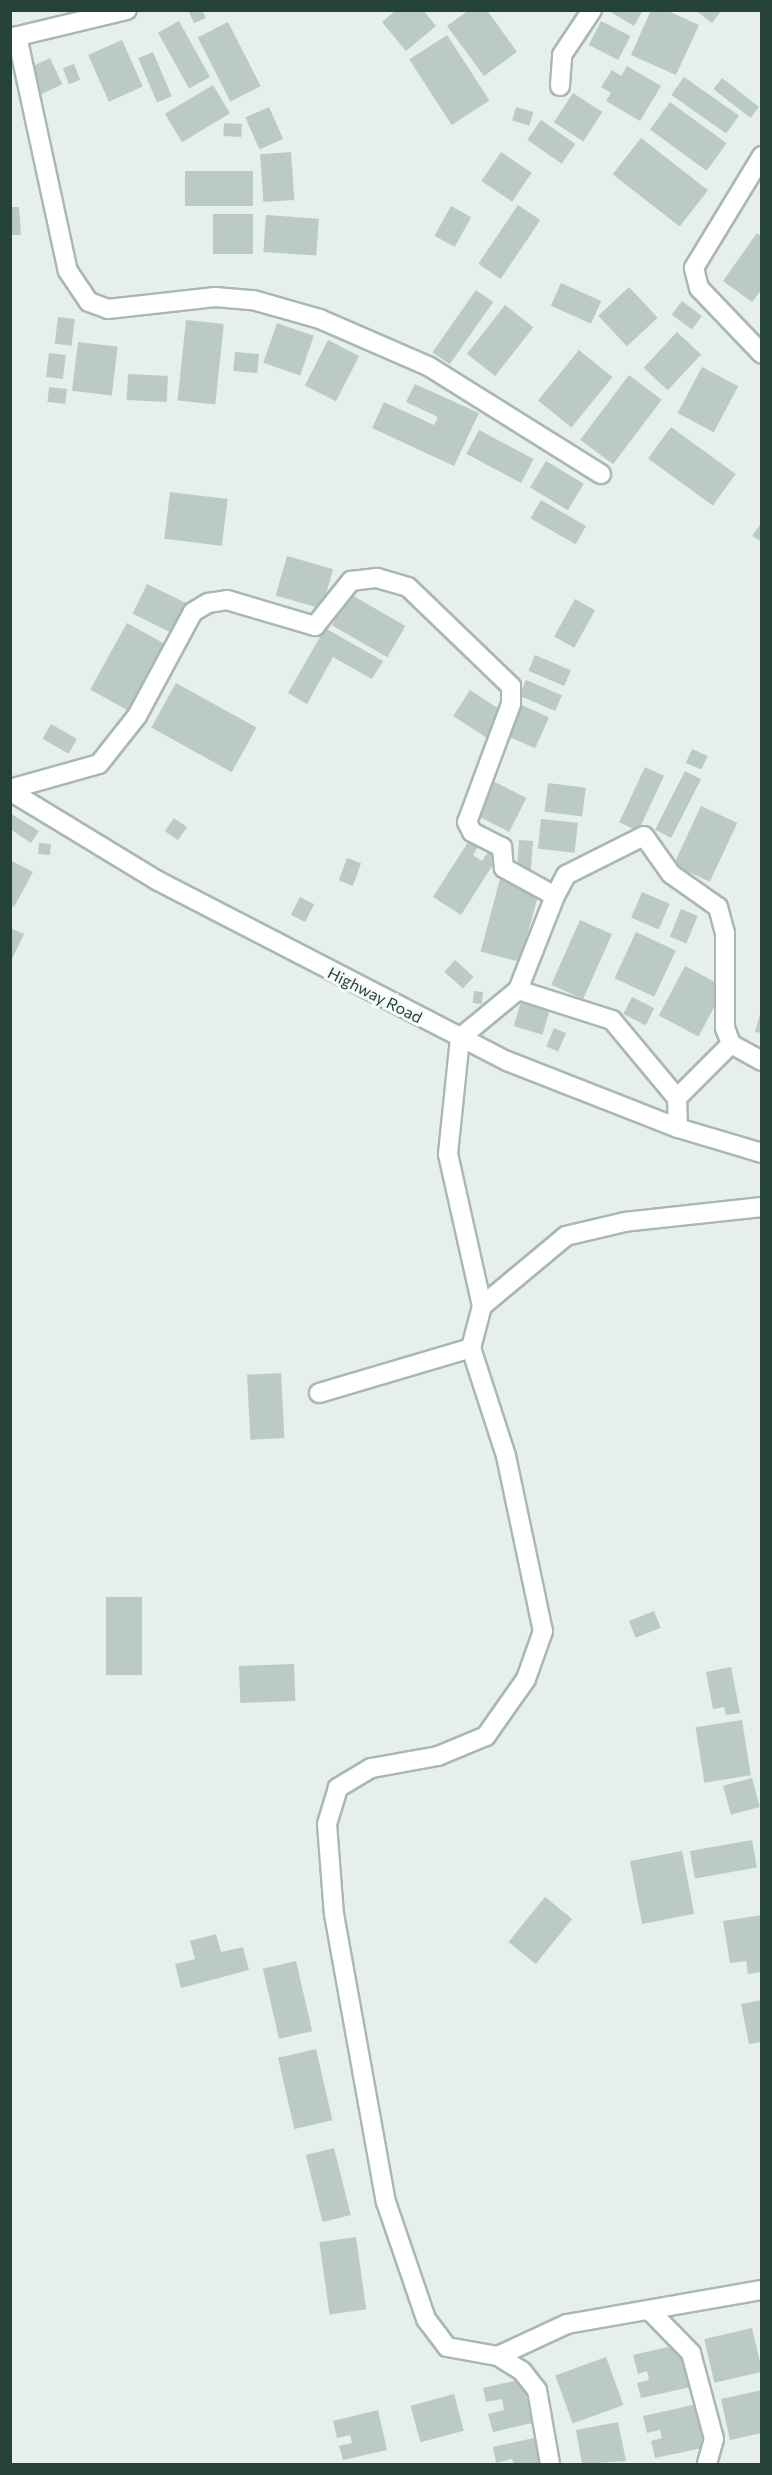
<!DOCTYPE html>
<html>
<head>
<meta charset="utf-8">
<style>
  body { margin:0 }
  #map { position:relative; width:772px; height:2475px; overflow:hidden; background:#e6efeb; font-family:Commissioner,sans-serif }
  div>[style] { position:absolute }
  .building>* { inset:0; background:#bbcac4; transform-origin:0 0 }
  .roads { filter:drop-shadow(2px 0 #a8b8b2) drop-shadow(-2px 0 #a8b8b2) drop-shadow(0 2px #a8b8b2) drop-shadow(0 -2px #a8b8b2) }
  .street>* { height:18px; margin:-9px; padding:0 9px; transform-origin:9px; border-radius:9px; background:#fff }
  span { translate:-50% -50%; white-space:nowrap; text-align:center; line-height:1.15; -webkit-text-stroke:6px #f7fbf9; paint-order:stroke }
  .street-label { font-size:16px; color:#24423a }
  .frame { position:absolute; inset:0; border:12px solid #24423a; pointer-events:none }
</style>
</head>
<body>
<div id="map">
  <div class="building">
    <i style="clip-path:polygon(188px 10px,202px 10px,206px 18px,194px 23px)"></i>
    <i style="clip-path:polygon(396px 10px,423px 10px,436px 26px,406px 51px,382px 22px)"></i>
    <i style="clip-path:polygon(469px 10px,487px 10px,517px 52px,484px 76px,447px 26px)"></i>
    <i style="clip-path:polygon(607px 10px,643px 10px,634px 26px)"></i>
    <i style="clip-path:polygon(651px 10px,666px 10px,699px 25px,676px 75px,631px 55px)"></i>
    <i style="clip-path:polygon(695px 10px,722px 10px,712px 23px)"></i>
    <i style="left:179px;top:21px;width:64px;height:24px;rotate:61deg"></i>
    <i style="left:601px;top:21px;width:33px;height:27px;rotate:27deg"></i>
    <i style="left:228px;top:22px;width:72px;height:34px;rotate:63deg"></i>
    <i style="left:447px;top:35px;width:78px;height:45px;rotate:57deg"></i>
    <i style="left:122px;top:40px;width:51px;height:37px;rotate:66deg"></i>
    <i style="left:153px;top:52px;width:48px;height:16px;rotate:67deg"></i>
    <i style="left:50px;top:58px;width:29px;height:24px;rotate:65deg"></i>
    <i style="left:74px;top:64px;width:17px;height:12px;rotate:69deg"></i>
    <i style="clip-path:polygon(627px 66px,661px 86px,640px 121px,606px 101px,611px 93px,601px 87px,612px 70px,621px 76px)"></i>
    <i style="left:684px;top:77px;width:67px;height:22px;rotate:35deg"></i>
    <i style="left:722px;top:78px;width:47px;height:14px;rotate:38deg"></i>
    <i style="left:213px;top:85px;width:33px;height:56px;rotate:59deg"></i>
    <i style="left:573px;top:93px;width:35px;height:35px;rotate:33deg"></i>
    <i style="left:670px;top:102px;width:70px;height:34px;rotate:36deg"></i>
    <i style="left:269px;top:107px;width:35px;height:26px;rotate:66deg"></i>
    <i style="left:516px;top:107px;width:18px;height:14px;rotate:16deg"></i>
    <i style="left:541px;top:120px;width:42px;height:24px;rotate:35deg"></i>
    <i style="left:224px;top:123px;width:18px;height:13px;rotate:3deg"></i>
    <i style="left:641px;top:138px;width:85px;height:46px;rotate:38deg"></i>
    <i style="left:291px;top:152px;width:48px;height:31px;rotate:86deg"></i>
    <i style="left:501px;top:152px;width:37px;height:35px;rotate:34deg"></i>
    <i style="left:185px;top:171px;width:68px;height:35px"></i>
    <i style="left:518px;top:205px;width:27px;height:71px;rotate:34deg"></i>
    <i style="left:451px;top:206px;width:23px;height:34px;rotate:29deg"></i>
    <i style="clip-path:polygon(10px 207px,19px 207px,21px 235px,10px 235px)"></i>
    <i style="left:213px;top:214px;width:40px;height:40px"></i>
    <i style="left:266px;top:215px;width:53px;height:37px;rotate:4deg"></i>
    <i style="clip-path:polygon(757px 233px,762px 237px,762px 289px,752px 302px,723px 281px)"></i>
    <i style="left:561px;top:283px;width:44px;height:25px;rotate:24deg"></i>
    <i style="left:629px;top:287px;width:42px;height:42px;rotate:47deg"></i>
    <i style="left:476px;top:290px;width:21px;height:76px;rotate:35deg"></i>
    <i style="left:682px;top:301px;width:25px;height:17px;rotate:37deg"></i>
    <i style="left:505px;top:305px;width:36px;height:62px;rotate:38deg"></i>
    <i style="left:58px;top:317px;width:17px;height:27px;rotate:7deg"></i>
    <i style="left:186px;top:320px;width:38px;height:81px;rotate:6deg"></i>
    <i style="left:277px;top:323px;width:39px;height:42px;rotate:19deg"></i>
    <i style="left:677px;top:332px;width:33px;height:49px;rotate:43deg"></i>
    <i style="left:328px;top:340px;width:35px;height:51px;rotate:27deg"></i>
    <i style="left:78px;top:342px;width:40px;height:49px;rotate:7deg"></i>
    <i style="left:579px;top:350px;width:43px;height:65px;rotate:39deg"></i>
    <i style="left:235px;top:352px;width:24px;height:19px;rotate:5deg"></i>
    <i style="left:49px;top:353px;width:17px;height:24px;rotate:7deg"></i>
    <i style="left:702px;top:367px;width:41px;height:52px;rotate:28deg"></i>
    <i style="left:128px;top:374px;width:40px;height:26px;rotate:3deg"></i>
    <i style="left:629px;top:375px;width:41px;height:81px;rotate:37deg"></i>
    <i style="clip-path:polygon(415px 384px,479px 413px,454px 466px,372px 428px,384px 402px,434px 425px,438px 417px,406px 402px)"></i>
    <i style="left:49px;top:387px;width:18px;height:15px;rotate:6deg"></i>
    <i style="left:671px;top:427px;width:80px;height:39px;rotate:36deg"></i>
    <i style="left:479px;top:430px;width:62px;height:27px;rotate:28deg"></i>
    <i style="left:546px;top:461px;width:44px;height:31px;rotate:31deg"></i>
    <i style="left:170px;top:492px;width:58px;height:47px;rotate:7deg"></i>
    <i style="left:541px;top:500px;width:52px;height:21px;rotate:30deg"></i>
    <i style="clip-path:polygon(762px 522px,762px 542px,752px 536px)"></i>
    <i style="left:287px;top:556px;width:48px;height:41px;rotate:16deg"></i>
    <i style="left:147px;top:584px;width:43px;height:33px;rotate:26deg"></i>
    <i style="left:350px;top:594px;width:64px;height:36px;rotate:30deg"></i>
    <i style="left:575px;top:599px;width:23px;height:43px;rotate:29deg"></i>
    <i style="left:127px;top:623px;width:45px;height:76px;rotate:29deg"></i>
    <i style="clip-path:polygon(325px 628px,383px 661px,372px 679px,333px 657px,307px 704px,288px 693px)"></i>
    <i style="left:535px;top:655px;width:39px;height:17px;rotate:23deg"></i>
    <i style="left:526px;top:680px;width:39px;height:17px;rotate:23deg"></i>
    <i style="left:176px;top:683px;width:92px;height:51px;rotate:29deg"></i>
    <i style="left:470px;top:690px;width:43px;height:31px;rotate:33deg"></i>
    <i style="left:517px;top:703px;width:35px;height:34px;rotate:24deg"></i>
    <i style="left:51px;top:724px;width:30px;height:17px;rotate:30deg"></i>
    <i style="left:692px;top:749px;width:17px;height:15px;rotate:24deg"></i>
    <i style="left:645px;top:767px;width:21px;height:61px;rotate:25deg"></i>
    <i style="left:685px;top:771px;width:18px;height:66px;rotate:27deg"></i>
    <i style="left:489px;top:779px;width:42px;height:38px;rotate:27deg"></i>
    <i style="left:548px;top:783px;width:38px;height:29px;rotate:7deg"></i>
    <i style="left:701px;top:806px;width:40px;height:65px;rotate:25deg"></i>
    <i style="clip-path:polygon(10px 813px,39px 831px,31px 843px,10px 829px)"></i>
    <i style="left:174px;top:818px;width:16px;height:16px;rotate:35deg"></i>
    <i style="left:541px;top:819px;width:37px;height:30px;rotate:6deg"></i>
    <i style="clip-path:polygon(470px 839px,479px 845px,473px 855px,482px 861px,490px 849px,499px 855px,461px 915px,433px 897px)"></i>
    <i style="left:519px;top:840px;width:14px;height:31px;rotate:4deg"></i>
    <i style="left:39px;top:843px;width:12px;height:11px;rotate:5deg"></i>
    <i style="left:347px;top:858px;width:15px;height:24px;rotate:20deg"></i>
    <i style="clip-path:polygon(10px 860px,33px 872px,14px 907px,10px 905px)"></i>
    <i style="left:500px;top:879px;width:41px;height:75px;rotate:15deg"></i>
    <i style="left:642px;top:892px;width:30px;height:28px;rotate:23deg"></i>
    <i style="left:300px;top:897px;width:16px;height:20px;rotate:27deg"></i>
    <i style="left:681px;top:909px;width:18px;height:30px;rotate:22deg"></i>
    <i style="left:580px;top:920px;width:35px;height:71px;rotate:24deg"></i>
    <i style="clip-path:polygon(10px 928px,24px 934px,10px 963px)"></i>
    <i style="left:636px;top:932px;width:44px;height:51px;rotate:25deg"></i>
    <i style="left:455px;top:960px;width:25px;height:16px;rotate:42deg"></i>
    <i style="left:685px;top:966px;width:45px;height:56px;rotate:28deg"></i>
    <i style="left:474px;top:991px;width:9px;height:12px;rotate:6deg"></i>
    <i style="left:632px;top:997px;width:25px;height:19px;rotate:27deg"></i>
    <i style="left:521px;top:1002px;width:30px;height:25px;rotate:17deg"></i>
    <i style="clip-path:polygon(762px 1007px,762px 1033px,755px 1032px)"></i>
    <i style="left:554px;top:1028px;width:13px;height:20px;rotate:23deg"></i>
    <i style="left:281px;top:1373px;width:65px;height:34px;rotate:87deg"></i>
    <i style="left:106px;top:1597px;width:36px;height:78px"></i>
    <i style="left:654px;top:1611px;width:18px;height:27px;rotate:68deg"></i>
    <i style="left:294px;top:1664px;width:37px;height:55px;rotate:88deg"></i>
    <i style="clip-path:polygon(731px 1667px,740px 1713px,726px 1715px,724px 1707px,713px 1709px,706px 1672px)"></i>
    <i style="left:742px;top:1720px;width:56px;height:47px;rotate:81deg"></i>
    <i style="left:752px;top:1778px;width:30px;height:30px;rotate:75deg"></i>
    <i style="left:752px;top:1840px;width:28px;height:63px;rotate:80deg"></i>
    <i style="left:682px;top:1851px;width:64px;height:53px;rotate:79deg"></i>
    <i style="left:545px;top:1897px;width:35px;height:58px;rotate:39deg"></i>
    <i style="clip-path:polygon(762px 1915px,762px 1972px,748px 1974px,746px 1961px,730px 1963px,723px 1921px)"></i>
    <i style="clip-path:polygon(216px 1934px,221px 1952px,243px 1947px,249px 1970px,181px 1988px,175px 1964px,195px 1959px,190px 1941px)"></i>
    <i style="left:296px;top:1961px;width:72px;height:34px;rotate:77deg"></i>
    <i style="clip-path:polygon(762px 2000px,762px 2042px,749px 2044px,741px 2004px)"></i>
    <i style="left:316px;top:2049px;width:73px;height:39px;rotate:77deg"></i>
    <i style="left:334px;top:2148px;width:69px;height:29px;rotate:76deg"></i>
    <i style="left:356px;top:2237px;width:73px;height:37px;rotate:82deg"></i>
    <i style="left:752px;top:2328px;width:45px;height:49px;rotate:77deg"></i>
    <i style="clip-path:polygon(672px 2346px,681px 2347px,691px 2387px,641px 2398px,637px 2383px,649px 2380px,647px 2371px,638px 2374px,633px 2355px)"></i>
    <i style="left:606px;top:2357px;width:51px;height:54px;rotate:70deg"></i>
    <i style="clip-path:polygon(522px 2379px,532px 2423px,493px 2432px,488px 2414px,504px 2410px,502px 2399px,486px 2402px,483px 2388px)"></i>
    <i style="clip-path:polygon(762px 2390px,762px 2433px,730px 2440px,721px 2399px)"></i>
    <i style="left:454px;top:2394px;width:38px;height:45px;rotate:75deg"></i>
    <i style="clip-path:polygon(693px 2405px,707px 2447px,655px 2458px,651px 2441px,662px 2438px,660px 2430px,647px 2433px,643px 2416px)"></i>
    <i style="clip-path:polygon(378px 2410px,387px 2450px,343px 2460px,339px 2446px,352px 2443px,350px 2435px,337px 2438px,333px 2421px)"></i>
    <i style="clip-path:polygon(618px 2422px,626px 2461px,582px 2464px,576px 2430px)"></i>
    <i style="clip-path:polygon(538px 2437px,544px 2464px,514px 2464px,512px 2459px,496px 2463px,493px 2447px)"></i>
  </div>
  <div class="roads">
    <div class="street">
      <i style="left:17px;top:36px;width:240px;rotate:77.8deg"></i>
      <i style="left:68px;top:271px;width:37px;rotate:56deg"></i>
      <i style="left:89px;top:302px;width:20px;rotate:20deg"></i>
      <i style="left:108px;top:309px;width:108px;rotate:-6.4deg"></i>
      <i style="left:215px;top:297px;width:38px;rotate:5deg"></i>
      <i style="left:253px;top:300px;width:70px;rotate:15.8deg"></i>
      <i style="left:320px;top:319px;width:118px;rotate:23.5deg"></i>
      <i style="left:428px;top:366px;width:204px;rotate:32deg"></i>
      <i style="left:10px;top:38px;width:120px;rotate:-13.5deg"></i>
      <i style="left:560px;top:86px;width:31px;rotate:-86deg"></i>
      <i style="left:562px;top:55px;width:54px;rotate:-56.3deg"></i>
      <i style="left:762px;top:156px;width:131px;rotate:121.3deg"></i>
      <i style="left:694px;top:268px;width:21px;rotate:76deg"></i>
      <i style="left:699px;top:288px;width:91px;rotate:46.3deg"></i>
      <i style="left:10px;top:789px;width:92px;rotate:-15.7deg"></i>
      <i style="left:99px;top:764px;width:61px;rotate:-51.6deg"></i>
      <i style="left:137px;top:716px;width:118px;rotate:-61.7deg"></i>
      <i style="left:193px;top:612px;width:17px;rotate:-31deg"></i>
      <i style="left:208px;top:603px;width:19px;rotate:-9deg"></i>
      <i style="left:227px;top:600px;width:92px;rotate:16.5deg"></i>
      <i style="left:315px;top:626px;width:58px;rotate:-51.3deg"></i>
      <i style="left:351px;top:581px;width:26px;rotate:-7deg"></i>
      <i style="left:377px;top:578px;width:32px;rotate:16deg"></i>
      <i style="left:408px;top:587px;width:143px;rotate:43.9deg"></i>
      <i style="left:511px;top:686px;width:18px;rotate:90deg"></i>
      <i style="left:511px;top:704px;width:126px;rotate:110.4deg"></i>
      <i style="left:467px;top:822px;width:11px;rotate:63deg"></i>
      <i style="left:472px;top:832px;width:34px;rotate:27deg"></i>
      <i style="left:502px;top:847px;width:21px;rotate:85deg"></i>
      <i style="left:504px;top:868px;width:58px;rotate:28.8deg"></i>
      <i style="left:555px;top:896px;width:101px;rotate:111.5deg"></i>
      <i style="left:518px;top:990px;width:75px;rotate:140.4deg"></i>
      <i style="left:460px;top:1038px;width:117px;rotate:95.9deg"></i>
      <i style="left:448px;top:1154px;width:156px;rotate:77.4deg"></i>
      <i style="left:10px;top:791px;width:173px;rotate:31.3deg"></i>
      <i style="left:158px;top:881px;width:393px;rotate:27.3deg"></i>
      <i style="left:507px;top:1061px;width:184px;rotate:21.4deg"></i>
      <i style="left:678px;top:1128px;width:88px;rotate:16.6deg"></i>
      <i style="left:555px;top:896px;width:24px;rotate:-62deg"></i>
      <i style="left:566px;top:875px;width:87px;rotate:-26.6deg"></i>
      <i style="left:644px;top:836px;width:47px;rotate:54.6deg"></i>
      <i style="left:671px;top:874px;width:57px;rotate:35.1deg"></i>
      <i style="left:718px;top:907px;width:27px;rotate:75deg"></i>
      <i style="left:725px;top:933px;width:95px;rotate:90deg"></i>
      <i style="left:725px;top:1028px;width:17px;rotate:69deg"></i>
      <i style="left:731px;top:1044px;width:35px;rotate:29deg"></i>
      <i style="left:518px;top:990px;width:99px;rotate:17.7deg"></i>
      <i style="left:612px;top:1020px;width:102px;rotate:50.2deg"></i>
      <i style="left:677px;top:1098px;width:30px;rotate:88deg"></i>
      <i style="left:677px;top:1098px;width:76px;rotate:-45deg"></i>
      <i style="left:762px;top:1207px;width:138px;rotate:173.8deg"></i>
      <i style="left:625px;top:1222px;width:61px;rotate:166.7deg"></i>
      <i style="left:566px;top:1236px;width:109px;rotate:140.2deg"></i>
      <i style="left:482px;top:1306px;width:43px;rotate:104.7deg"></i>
      <i style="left:471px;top:1348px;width:114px;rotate:72deg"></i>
      <i style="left:506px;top:1456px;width:179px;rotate:78.1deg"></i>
      <i style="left:543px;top:1631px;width:51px;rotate:109.5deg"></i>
      <i style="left:526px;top:1679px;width:70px;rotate:125.1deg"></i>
      <i style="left:486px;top:1736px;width:52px;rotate:157.4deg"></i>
      <i style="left:438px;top:1756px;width:68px;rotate:169.8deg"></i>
      <i style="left:371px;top:1768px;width:39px;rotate:149deg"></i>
      <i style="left:338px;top:1788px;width:38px;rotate:107deg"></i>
      <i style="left:327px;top:1824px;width:90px;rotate:85.6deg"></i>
      <i style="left:334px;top:1914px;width:293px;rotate:79.8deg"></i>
      <i style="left:386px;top:2202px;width:124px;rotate:71.1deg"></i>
      <i style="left:426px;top:2319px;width:35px;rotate:53deg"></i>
      <i style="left:447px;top:2347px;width:52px;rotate:10deg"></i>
      <i style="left:498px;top:2356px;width:76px;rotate:-24.9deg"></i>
      <i style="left:567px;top:2324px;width:198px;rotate:-9.9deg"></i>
      <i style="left:319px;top:1393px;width:159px;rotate:-16.5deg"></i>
      <i style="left:652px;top:2313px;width:56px;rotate:45.7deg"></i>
      <i style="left:691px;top:2353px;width:89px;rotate:75deg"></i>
      <i style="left:714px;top:2439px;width:26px;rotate:106deg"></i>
      <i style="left:498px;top:2356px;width:28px;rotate:32deg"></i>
      <i style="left:522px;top:2371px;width:24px;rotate:52deg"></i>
      <i style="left:537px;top:2390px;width:75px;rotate:80deg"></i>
    </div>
  </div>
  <div class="street-label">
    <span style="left:375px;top:995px;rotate:27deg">Highway Road</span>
  </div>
  <div class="frame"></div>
</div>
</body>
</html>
